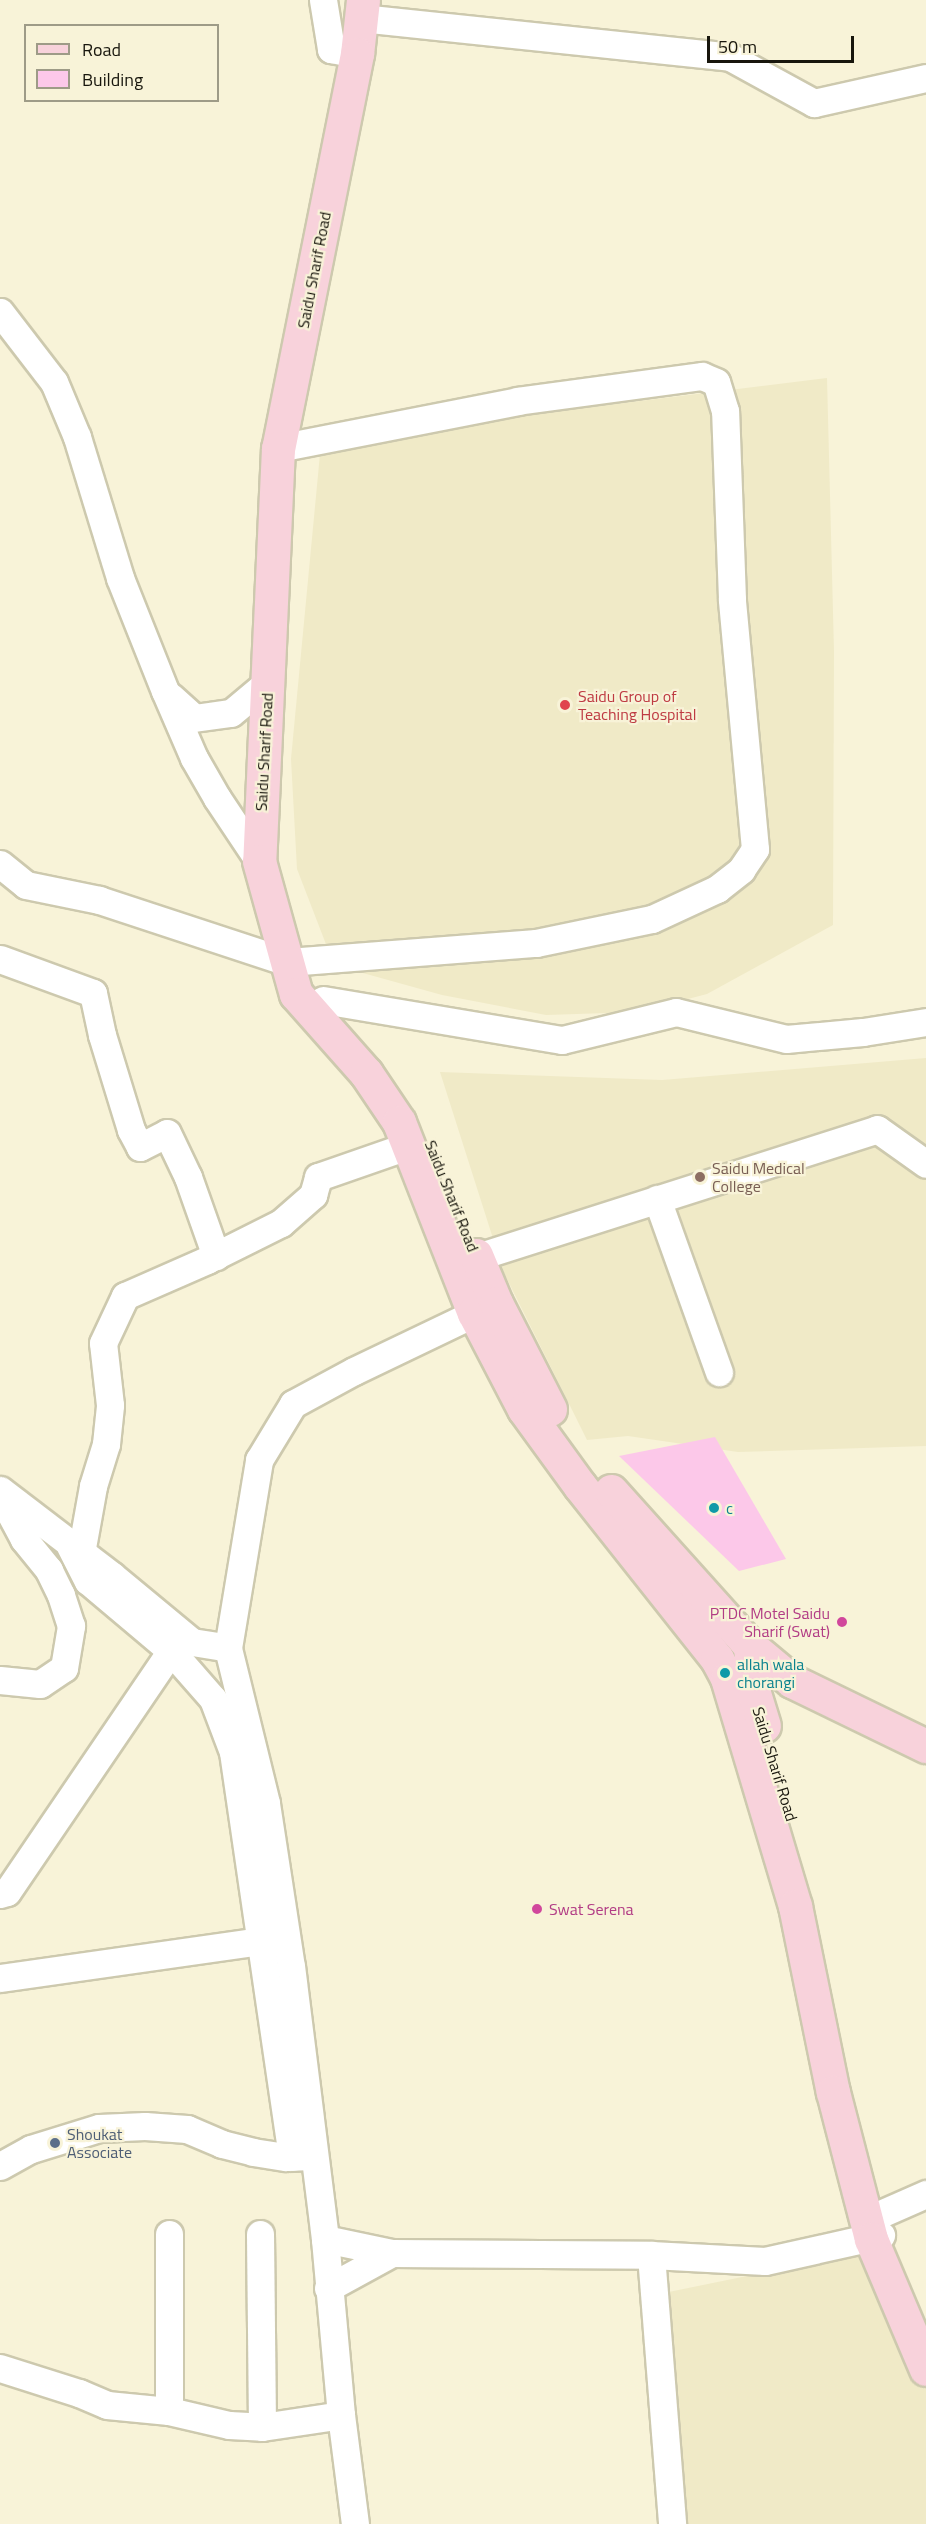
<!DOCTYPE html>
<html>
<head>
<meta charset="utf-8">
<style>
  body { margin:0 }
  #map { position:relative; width:926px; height:2524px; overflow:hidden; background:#f8f3d8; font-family:"Titillium Web",sans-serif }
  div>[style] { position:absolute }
  .built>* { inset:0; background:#f0eac7 }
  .building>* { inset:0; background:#fcc8e9 }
  .roads { filter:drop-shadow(2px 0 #cdc9ae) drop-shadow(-2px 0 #cdc9ae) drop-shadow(0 2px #cdc9ae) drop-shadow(0 -2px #cdc9ae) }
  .minor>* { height:27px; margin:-13.5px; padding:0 13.5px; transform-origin:13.5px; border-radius:13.5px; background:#fff }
  .major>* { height:33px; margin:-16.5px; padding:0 16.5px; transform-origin:16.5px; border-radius:16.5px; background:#f8d2db }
  .dots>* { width:16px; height:16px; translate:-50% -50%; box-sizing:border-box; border:3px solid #f8f3d8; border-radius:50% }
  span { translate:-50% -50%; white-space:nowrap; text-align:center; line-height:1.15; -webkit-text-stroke:4.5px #f8f3d8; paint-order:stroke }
  .street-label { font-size:16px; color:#18160d }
  .health-label { font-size:16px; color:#be3a42 }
  .left { translate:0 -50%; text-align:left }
  .education-label { font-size:16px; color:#785e54 }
  .culture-label { font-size:16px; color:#0d838f }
  .hotel-label { font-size:16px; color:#b23c85 }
  .right { translate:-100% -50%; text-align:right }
  .service-label { font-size:16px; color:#4e5e75 }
  .legend { position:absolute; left:24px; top:24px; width:195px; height:78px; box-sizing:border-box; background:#f8f3d8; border:2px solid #9e9b87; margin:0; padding:8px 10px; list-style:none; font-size:18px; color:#18160d }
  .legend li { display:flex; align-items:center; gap:12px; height:30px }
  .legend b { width:30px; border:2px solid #9e9b87 }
  .scale { position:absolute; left:707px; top:36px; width:147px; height:27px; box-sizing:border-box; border:3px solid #18160d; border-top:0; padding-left:8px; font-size:18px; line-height:21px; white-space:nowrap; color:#18160d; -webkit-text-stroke:4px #f8f3d8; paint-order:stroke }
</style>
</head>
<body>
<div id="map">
  <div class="built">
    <i style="clip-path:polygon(827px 378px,834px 651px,833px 925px,707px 994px,638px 1012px,546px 1015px,442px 995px,334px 965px,297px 869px,291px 759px,320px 454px,324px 440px)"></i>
    <i style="clip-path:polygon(926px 1058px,926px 1446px,738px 1452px,628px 1436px,587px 1440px,504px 1273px,440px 1072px,662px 1080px)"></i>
    <i style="clip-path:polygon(869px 2251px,926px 2377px,926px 2524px,677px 2524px,654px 2295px)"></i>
  </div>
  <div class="building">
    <i style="clip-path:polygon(715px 1437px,786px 1559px,739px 1571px,619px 1456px)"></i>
  </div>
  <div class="roads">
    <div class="minor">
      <i style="left:323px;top:0;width:50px;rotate:80.7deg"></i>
      <i style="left:331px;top:49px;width:26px;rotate:11deg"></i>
      <i style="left:361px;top:18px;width:371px;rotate:6deg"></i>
      <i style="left:730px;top:57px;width:96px;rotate:28.7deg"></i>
      <i style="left:814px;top:103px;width:115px;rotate:-12.6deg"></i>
      <i style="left:0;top:312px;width:88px;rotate:52.4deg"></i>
      <i style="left:54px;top:382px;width:60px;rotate:67.3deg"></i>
      <i style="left:77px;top:437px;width:147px;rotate:73deg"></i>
      <i style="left:120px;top:578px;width:122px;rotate:68.3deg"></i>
      <i style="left:165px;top:691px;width:73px;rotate:66.6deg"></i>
      <i style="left:194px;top:758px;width:46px;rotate:60.1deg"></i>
      <i style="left:217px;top:798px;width:76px;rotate:56.3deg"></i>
      <i style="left:171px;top:697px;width:31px;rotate:42deg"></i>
      <i style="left:194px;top:718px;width:37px;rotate:-8deg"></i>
      <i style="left:231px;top:713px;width:47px;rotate:-39.8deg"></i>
      <i style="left:0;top:864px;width:33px;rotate:39deg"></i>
      <i style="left:26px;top:885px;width:75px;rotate:11.6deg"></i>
      <i style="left:99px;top:900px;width:199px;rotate:18.2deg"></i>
      <i style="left:288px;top:962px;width:249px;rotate:-4.4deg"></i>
      <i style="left:536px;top:943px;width:118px;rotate:-11.7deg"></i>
      <i style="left:652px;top:919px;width:72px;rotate:-24.8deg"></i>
      <i style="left:717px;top:889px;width:31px;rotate:-38deg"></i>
      <i style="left:741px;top:870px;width:25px;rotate:-56deg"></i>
      <i style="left:755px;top:849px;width:251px;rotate:-95.3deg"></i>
      <i style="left:732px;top:599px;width:188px;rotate:-92.1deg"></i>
      <i style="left:725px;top:411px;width:30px;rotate:-107deg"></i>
      <i style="left:716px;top:382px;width:15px;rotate:-157deg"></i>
      <i style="left:702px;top:376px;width:186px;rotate:172.3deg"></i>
      <i style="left:518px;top:401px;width:245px;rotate:168.9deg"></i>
      <i style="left:0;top:959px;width:99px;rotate:20.1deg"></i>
      <i style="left:93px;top:993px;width:43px;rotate:77.9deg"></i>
      <i style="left:102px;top:1035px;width:99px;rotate:73deg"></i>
      <i style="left:131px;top:1130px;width:19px;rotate:62deg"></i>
      <i style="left:140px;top:1147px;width:30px;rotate:-27deg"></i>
      <i style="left:167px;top:1133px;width:49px;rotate:64.5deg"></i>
      <i style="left:188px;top:1177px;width:84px;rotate:70.5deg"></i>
      <i style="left:323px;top:1000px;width:242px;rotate:9.5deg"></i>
      <i style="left:562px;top:1040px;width:117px;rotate:-13.8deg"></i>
      <i style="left:676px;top:1012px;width:113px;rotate:13.8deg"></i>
      <i style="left:786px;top:1039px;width:77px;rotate:-5.2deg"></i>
      <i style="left:863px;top:1032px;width:64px;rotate:-9deg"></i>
      <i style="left:657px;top:1199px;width:184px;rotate:70.3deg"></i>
      <i style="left:477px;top:1257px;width:420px;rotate:-17.7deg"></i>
      <i style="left:877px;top:1129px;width:60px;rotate:35.5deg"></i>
      <i style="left:0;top:1490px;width:140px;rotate:37.4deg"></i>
      <i style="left:111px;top:1575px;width:105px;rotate:39.6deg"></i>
      <i style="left:192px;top:1642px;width:36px;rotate:9deg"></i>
      <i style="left:70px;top:1546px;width:39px;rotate:63deg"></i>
      <i style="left:88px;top:1581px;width:109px;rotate:40.1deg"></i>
      <i style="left:171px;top:1651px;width:64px;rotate:48.8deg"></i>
      <i style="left:213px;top:1699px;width:57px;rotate:69.3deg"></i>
      <i style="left:233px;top:1752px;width:409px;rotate:81.7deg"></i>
      <i style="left:81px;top:1553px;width:68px;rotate:-79.8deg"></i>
      <i style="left:93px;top:1486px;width:44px;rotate:-72.8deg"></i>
      <i style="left:106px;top:1444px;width:39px;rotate:-84deg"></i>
      <i style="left:110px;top:1405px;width:62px;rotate:-96.4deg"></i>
      <i style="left:103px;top:1343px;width:52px;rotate:-64.9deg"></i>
      <i style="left:125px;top:1296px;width:90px;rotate:-23.7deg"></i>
      <i style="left:207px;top:1260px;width:83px;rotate:-26.6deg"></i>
      <i style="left:281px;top:1223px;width:43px;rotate:-41.2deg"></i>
      <i style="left:313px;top:1195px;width:19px;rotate:-74deg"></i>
      <i style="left:318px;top:1177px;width:97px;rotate:-19.2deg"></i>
      <i style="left:0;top:1680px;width:40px;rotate:5.7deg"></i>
      <i style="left:40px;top:1684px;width:29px;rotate:-34deg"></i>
      <i style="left:64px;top:1668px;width:43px;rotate:-80.5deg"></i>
      <i style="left:71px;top:1626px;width:33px;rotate:-108deg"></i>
      <i style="left:61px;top:1595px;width:28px;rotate:-116deg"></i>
      <i style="left:49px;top:1570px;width:40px;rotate:-129deg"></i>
      <i style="left:24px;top:1539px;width:47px;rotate:-118.2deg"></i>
      <i style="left:0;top:1894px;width:7px;rotate:-16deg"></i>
      <i style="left:7px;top:1892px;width:292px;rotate:-55.8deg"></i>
      <i style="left:0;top:1978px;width:263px;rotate:-8.1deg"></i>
      <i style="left:0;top:2166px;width:35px;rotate:-29deg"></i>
      <i style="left:31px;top:2149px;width:71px;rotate:-17.2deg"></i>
      <i style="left:99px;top:2128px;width:46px;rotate:-2.5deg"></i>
      <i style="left:145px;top:2126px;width:42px;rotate:4.1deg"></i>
      <i style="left:187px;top:2129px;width:38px;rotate:23deg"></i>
      <i style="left:222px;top:2144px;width:32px;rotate:14deg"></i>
      <i style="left:253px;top:2152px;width:33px;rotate:9deg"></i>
      <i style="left:286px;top:2157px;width:25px;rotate:-2deg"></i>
      <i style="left:876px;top:2216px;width:55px;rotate:-23.7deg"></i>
      <i style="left:260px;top:2234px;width:193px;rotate:89.4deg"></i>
      <i style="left:325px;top:2239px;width:68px;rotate:11.8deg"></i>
      <i style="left:392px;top:2253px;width:259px;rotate:0.4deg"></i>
      <i style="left:651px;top:2255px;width:114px;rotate:3deg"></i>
      <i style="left:765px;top:2261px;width:119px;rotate:-12.6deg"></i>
      <i style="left:651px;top:2255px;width:270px;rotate:85.5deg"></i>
      <i style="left:328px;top:2288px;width:73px;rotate:-28.7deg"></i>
      <i style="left:0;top:2368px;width:83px;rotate:17.6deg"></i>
      <i style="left:79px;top:2393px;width:30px;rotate:23deg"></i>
      <i style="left:107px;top:2405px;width:62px;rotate:5.5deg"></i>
      <i style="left:169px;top:2411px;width:62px;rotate:13.1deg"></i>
      <i style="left:229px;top:2425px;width:33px;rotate:3deg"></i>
      <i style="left:262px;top:2427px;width:80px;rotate:-8.6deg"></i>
      <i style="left:169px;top:2411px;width:177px;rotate:-90deg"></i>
      <i style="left:355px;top:2524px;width:110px;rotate:-97.3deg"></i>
      <i style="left:341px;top:2415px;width:177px;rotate:-95.2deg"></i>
      <i style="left:325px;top:2239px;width:274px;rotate:-97.1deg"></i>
      <i style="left:291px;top:1967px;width:166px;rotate:-98.7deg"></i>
      <i style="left:266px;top:1803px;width:160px;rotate:-103.8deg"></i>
      <i style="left:228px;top:1648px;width:191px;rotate:-80.6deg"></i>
      <i style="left:259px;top:1460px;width:66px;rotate:-58.7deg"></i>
      <i style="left:293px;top:1404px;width:69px;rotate:-28.4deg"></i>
      <i style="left:354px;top:1371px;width:153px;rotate:-25.6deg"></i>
    </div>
    <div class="major">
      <i style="left:363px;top:0;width:54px;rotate:96.3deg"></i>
      <i style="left:357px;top:54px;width:402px;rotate:101.3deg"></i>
      <i style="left:278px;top:448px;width:413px;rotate:92.6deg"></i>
      <i style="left:259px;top:861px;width:138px;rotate:74.5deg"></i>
      <i style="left:296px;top:994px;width:106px;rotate:48.5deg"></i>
      <i style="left:366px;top:1073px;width:59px;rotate:56deg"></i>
      <i style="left:399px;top:1122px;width:205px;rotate:68.6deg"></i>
      <i style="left:474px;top:1313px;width:108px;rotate:62.5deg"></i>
      <i style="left:524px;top:1409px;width:95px;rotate:54deg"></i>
      <i style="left:580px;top:1486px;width:221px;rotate:51.6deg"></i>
      <i style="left:717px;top:1659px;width:21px;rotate:62deg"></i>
      <i style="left:727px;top:1678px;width:238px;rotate:73.4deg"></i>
      <i style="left:795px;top:1906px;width:190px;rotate:78.5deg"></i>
      <i style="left:833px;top:2092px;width:152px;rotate:75.5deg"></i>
      <i style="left:871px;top:2239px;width:141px;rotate:67.1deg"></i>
      <i style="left:476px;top:1255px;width:52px;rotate:67.4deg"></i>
      <i style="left:496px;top:1303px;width:119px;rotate:63deg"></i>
      <i style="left:611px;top:1491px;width:208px;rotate:48.1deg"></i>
      <i style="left:750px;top:1646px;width:47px;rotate:85.1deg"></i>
      <i style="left:754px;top:1693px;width:34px;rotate:73deg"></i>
      <i style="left:750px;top:1646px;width:55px;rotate:39.8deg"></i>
      <i style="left:792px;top:1681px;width:149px;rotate:25.9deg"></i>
    </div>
  </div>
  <div class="dots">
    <i style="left:565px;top:705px;background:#e0444e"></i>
    <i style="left:700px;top:1177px;background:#8d6e63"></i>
    <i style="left:714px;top:1508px;background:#0f9aa8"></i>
    <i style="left:842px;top:1622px;background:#d1479c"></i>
    <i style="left:725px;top:1673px;background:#0f9aa8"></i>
    <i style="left:537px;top:1909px;background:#d1479c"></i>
    <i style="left:55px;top:2143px;background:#5c6f8a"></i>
  </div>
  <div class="street-label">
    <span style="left:314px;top:270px;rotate:-79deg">Saidu Sharif Road</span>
    <span style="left:264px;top:752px;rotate:-87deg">Saidu Sharif Road</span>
    <span style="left:452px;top:1196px;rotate:68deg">Saidu Sharif Road</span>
    <span style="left:775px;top:1764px;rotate:73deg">Saidu Sharif Road</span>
  </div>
  <div class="health-label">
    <span class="left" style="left:578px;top:705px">Saidu Group of<br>Teaching Hospital</span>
  </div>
  <div class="education-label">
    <span class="left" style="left:712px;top:1177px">Saidu Medical<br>College</span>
  </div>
  <div class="culture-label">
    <span class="left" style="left:726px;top:1508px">c</span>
    <span class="left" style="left:737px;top:1673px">allah wala<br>chorangi</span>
  </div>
  <div class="hotel-label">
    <span class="right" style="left:830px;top:1622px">PTDC Motel Saidu<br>Sharif (Swat)</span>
    <span class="left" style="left:549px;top:1909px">Swat Serena</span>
  </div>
  <div class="service-label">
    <span class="left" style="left:67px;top:2143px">Shoukat<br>Associate</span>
  </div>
  <ul class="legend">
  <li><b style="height:8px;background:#f8d2db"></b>Road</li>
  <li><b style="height:16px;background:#fcc8e9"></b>Building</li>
  </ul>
  <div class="scale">50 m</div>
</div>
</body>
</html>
